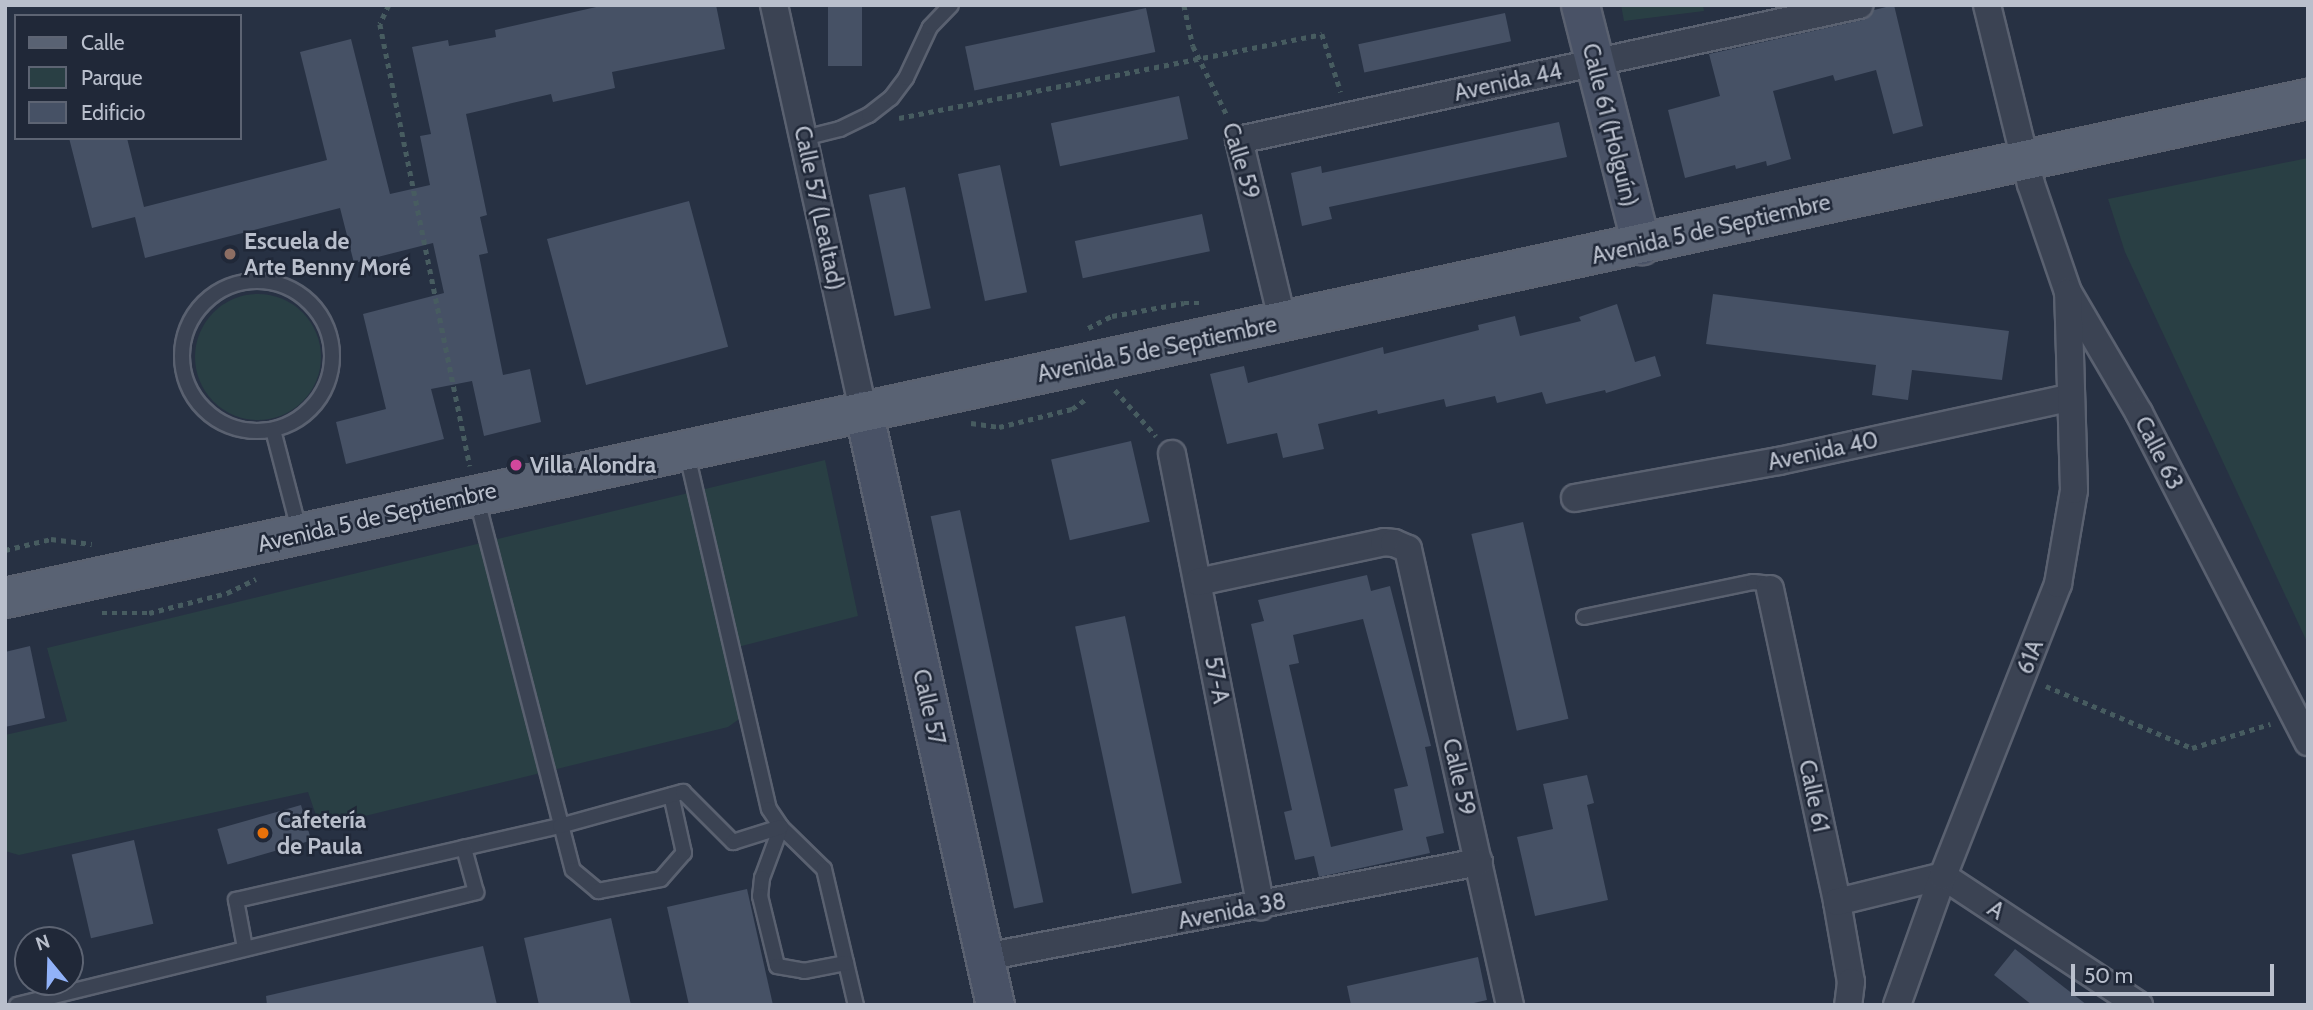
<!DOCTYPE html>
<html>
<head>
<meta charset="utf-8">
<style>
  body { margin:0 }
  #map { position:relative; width:2313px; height:1010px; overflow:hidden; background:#273143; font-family:Cabin,sans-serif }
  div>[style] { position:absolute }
  .green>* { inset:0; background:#293f44 }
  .round { border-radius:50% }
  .building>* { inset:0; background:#465165; transform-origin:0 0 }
  .path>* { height:4.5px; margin-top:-2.25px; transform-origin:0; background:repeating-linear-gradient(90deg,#475c60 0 5px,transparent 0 10px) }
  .roads { filter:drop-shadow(2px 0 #5a6170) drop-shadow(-2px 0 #5a6170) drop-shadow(0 2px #5a6170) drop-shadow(0 -2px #5a6170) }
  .lane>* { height:14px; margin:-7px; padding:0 7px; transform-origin:7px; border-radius:7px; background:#3b4353 }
  .lane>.ring { margin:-7px; padding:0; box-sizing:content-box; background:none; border:14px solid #3b4353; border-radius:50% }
  .street>* { height:26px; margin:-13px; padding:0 13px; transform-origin:13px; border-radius:13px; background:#3b4353 }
  .secondary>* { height:37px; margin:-18.5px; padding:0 18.5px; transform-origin:18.5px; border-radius:18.5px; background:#495266 }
  .primary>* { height:38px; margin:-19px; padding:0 19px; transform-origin:19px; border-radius:19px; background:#596273 }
  .dots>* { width:19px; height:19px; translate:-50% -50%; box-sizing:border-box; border:4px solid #202838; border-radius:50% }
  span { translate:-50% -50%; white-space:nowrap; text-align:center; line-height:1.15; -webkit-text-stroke:5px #202838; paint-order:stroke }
  .street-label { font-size:23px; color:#b9bfcc }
  .poi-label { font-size:23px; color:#b9bfcc; font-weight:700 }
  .left { translate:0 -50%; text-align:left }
  .frame { position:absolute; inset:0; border:7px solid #b9bfcc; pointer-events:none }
  .legend { position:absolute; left:14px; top:14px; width:228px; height:126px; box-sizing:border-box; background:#202838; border:2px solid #5d6473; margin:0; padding:9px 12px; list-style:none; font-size:21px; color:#b9bfcc }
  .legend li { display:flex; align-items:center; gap:14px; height:35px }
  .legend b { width:35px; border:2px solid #5d6473 }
  .north { position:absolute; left:14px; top:926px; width:70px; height:70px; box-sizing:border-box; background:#202838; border:2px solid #5d6473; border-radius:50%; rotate:341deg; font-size:19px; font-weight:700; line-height:28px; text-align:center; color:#b9bfcc }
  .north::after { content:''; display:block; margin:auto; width:24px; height:32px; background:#91b2f9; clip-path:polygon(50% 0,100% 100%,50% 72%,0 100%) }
  .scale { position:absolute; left:2071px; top:964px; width:203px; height:32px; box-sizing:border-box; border:4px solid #b9bfcc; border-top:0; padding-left:9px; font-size:21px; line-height:24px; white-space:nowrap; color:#b9bfcc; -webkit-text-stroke:5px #202838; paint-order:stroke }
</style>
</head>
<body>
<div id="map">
  <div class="green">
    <i style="clip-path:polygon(1621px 5px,1703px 5px,1704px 11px,1624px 21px)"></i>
    <i style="clip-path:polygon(2308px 158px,2308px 644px,2125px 252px,2108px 199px)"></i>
    <i class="round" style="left:195px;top:294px;width:126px;height:126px"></i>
    <i style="clip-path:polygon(825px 460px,858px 616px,726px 650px,742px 717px,728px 727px,320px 827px,308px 792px,19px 855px,5px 851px,5px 735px,67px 721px,47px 648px)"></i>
  </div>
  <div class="building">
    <i style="clip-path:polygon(605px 5px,716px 5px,725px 49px,612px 72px,615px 88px,553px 102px,551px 94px,466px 114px,487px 215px,480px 217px,488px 253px,479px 255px,503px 375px,530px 369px,541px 422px,484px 436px,472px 381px,431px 389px,444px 439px,346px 464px,336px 422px,386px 409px,363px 314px,444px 293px,433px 243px,354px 263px,340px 208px,145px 258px,135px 217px,92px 228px,69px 138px,127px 138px,144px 207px,327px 160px,300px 52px,351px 39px,390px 194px,430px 185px,420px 136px,431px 134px,412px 47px,448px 40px,449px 46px,496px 37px,495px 30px)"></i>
    <i style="left:828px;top:5px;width:34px;height:61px"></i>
    <i style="clip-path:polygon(1894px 5px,1923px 126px,1893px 134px,1876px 70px,1835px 81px,1833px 75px,1773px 91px,1791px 159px,1767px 166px,1766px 161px,1736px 169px,1735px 165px,1685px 178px,1668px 110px,1720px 96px,1709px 54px,1862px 20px,1874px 10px)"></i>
    <i style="left:1146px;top:8px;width:45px;height:185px;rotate:78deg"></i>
    <i style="left:1505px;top:13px;width:29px;height:150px;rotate:78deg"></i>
    <i style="left:1179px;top:96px;width:44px;height:131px;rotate:78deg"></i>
    <i style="clip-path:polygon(1559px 122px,1567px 157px,1329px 207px,1332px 219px,1302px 226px,1291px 173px,1321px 166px,1322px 173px)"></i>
    <i style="left:1000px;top:165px;width:130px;height:43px;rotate:78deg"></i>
    <i style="left:905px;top:187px;width:124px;height:37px;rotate:78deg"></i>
    <i style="left:689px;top:201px;width:151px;height:147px;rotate:75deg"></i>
    <i style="left:1202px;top:214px;width:38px;height:130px;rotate:78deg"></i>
    <i style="clip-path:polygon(1713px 294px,2009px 331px,2002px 380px,1912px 370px,1908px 400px,1872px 395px,1876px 365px,1706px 344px)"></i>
    <i style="clip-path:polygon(1617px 304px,1635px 362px,1655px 356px,1661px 376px,1606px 393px,1605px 390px,1546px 404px,1542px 392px,1497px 403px,1495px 396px,1446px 407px,1444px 399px,1378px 414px,1377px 410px,1318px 424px,1324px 449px,1283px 458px,1277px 433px,1227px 444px,1210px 374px,1244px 366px,1248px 383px,1383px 347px,1384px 354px,1479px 330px,1478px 325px,1515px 316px,1520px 336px,1581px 321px,1579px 317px)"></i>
    <i style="left:1131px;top:441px;width:83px;height:82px;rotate:77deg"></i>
    <i style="left:960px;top:510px;width:401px;height:30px;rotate:78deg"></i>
    <i style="left:1523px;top:522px;width:202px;height:53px;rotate:77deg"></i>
    <i style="clip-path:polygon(evenodd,1367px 575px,1371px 591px,1390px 586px,1431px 746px,1425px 747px,1444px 833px,1426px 837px,1430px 853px,1319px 877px,1314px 856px,1295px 860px,1284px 812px,1292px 810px,1251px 624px,1264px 621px,1258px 600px,1367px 575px,1363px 619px,1408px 786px,1394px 789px,1403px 830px,1331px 847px,1289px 665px,1299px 663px,1293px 635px,1363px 619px)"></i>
    <i style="left:1125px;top:616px;width:273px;height:51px;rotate:78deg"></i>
    <i style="clip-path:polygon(30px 646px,45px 718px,5px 727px,5px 652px)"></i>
    <i style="clip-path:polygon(1587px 775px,1594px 803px,1587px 805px,1608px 900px,1535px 916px,1517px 837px,1553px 829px,1543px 784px)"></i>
    <i style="left:301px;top:805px;width:37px;height:87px;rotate:74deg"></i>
    <i style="left:134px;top:840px;width:86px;height:64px;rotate:77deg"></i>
    <i style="clip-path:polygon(747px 889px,773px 1005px,689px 1005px,667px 907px)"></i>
    <i style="clip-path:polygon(611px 918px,631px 1005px,539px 1005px,524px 938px)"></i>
    <i style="clip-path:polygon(483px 946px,497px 1005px,267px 1005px,266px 996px)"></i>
    <i style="clip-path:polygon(2015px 949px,2087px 1005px,2032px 1005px,1994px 975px)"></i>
    <i style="clip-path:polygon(1478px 957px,1487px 1000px,1465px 1005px,1351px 1005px,1347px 986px)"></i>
  </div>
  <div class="path">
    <i style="left:389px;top:5px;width:21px;rotate:115deg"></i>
    <i style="left:380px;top:24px;width:451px;rotate:78.5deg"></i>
    <i style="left:1184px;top:5px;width:42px;rotate:77.6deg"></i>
    <i style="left:1193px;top:46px;width:79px;rotate:63.8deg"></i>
    <i style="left:899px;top:118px;width:431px;rotate:-11.2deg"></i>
    <i style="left:1322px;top:34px;width:61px;rotate:71.9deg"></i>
    <i style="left:1088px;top:328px;width:27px;rotate:-27deg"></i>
    <i style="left:1112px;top:316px;width:73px;rotate:-10.2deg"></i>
    <i style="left:1184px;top:303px;width:17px"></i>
    <i style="left:1115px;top:390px;width:62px;rotate:48.3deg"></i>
    <i style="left:971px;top:423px;width:28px;rotate:8deg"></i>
    <i style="left:999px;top:427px;width:75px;rotate:-13.9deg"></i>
    <i style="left:1072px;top:409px;width:17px;rotate:-36deg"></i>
    <i style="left:5px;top:550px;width:47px;rotate:-13.4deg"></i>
    <i style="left:51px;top:539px;width:41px;rotate:7deg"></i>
    <i style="left:102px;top:613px;width:47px"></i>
    <i style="left:149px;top:613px;width:81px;rotate:-14.4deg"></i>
    <i style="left:227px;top:593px;width:32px;rotate:-26deg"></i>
    <i style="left:2046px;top:686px;width:159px;rotate:23deg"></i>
    <i style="left:2192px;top:748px;width:82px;rotate:-17.1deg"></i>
  </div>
  <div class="roads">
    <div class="lane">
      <i style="left:804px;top:138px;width:37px;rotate:-14deg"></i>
      <i style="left:840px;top:129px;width:32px;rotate:-26deg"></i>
      <i style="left:869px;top:115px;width:28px;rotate:-38deg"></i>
      <i style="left:891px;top:98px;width:25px;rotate:-53deg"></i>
      <i style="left:906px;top:78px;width:56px;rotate:-64.8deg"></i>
      <i style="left:930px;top:27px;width:30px;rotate:-46deg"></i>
      <i class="ring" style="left:182px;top:281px;width:136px;height:136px"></i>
      <i style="left:273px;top:430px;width:107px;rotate:75.4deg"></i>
      <i style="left:686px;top:450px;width:368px;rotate:77deg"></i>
      <i style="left:769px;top:809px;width:22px;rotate:56deg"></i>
      <i style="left:781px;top:827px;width:60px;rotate:44.3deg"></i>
      <i style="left:824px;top:869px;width:140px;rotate:76.8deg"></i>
      <i style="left:476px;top:496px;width:386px;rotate:75.5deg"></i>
      <i style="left:573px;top:870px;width:33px;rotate:40deg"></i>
      <i style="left:598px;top:891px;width:64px;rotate:-10.8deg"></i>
      <i style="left:661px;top:879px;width:35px;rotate:-49deg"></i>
      <i style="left:684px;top:853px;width:59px;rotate:-102.6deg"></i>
      <i style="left:1584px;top:617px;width:173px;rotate:-11.7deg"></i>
      <i style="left:1753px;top:582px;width:10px;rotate:6deg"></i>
      <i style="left:1763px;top:583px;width:9px;rotate:41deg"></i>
      <i style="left:781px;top:827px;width:54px;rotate:110.4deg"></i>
      <i style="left:762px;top:878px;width:18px;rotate:96deg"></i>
      <i style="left:760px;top:896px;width:72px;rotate:76.3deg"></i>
      <i style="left:777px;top:966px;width:27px;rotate:10deg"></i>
      <i style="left:804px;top:971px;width:43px;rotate:-10.8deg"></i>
      <i style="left:245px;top:948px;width:49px;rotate:-100.6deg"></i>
      <i style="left:236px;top:900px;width:332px;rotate:-12.9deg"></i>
      <i style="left:560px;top:826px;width:128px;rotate:-15.5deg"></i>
      <i style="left:683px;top:792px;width:71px;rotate:45deg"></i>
      <i style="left:733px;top:842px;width:50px;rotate:-17.4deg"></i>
      <i style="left:17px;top:1005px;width:473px;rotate:-13.8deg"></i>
      <i style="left:476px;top:892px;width:46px;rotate:-105.3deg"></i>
    </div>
    <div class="street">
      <i style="left:774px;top:5px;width:415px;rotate:77.6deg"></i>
      <i style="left:1987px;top:5px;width:184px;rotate:76.2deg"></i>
      <i style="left:2031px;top:184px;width:114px;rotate:71.1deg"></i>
      <i style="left:2068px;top:292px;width:140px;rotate:59.6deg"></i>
      <i style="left:2139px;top:413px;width:370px;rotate:62.8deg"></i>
      <i style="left:1283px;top:323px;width:188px;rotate:-103.5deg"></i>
      <i style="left:1239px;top:140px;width:635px;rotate:-12.28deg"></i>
      <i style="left:1172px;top:454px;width:461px;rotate:78.9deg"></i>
      <i style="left:1575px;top:498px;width:207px;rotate:-10.3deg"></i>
      <i style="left:1779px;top:461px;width:297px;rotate:-12.3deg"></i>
      <i style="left:1198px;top:582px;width:190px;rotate:-12.1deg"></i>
      <i style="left:1384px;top:542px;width:10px;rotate:6deg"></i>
      <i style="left:1394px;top:543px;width:15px;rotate:23deg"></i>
      <i style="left:1408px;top:549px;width:467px;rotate:77.4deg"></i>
      <i style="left:1770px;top:589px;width:320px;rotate:77.9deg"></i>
      <i style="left:1837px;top:902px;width:81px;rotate:80.1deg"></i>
      <i style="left:1851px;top:982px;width:23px;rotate:97deg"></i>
      <i style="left:1837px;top:902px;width:109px;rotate:-13.8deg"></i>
      <i style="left:1943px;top:876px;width:235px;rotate:33.4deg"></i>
      <i style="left:985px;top:957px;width:503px;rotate:-10.89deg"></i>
      <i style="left:1897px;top:1005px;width:137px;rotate:-70.4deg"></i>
      <i style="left:1943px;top:876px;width:314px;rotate:-68.5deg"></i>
      <i style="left:2058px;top:584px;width:95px;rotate:-80.3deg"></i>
      <i style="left:2074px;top:490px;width:197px;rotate:-91.7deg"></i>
    </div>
    <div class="secondary">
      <i style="left:1580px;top:5px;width:248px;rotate:75.7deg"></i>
      <i style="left:863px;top:410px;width:609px;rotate:77.49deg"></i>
    </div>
    <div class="primary">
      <i style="left:5px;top:598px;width:2356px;rotate:-12.23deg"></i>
    </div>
  </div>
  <div class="dots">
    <i style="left:230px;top:254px;background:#8d6e63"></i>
    <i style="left:516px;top:465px;background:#d1479c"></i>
    <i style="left:263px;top:833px;background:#e8710a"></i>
  </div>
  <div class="street-label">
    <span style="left:1508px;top:82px;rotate:-12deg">Avenida 44</span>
    <span style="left:1610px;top:125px;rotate:76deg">Calle 61 (Holguín)</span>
    <span style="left:1241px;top:161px;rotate:73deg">Calle 59</span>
    <span style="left:819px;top:208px;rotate:78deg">Calle 57 (Lealtad)</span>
    <span style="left:1711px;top:229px;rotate:-13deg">Avenida 5 de Septiembre</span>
    <span style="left:1157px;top:349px;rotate:-12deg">Avenida 5 de Septiembre</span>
    <span style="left:1823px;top:451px;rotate:-12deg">Avenida 40</span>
    <span style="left:2159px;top:453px;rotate:63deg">Calle 63</span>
    <span style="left:377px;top:517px;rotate:-13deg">Avenida 5 de Septiembre</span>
    <span style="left:2030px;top:657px;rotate:-69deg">61A</span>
    <span style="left:1217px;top:680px;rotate:79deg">57-A</span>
    <span style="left:929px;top:707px;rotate:77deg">Calle 57</span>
    <span style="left:1459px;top:777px;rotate:77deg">Calle 59</span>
    <span style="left:1814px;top:796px;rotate:78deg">Calle 61</span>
    <span style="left:1996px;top:910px;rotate:33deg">A</span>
    <span style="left:1232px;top:911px;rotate:-11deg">Avenida 38</span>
  </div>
  <div class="poi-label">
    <span class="left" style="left:244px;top:254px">Escuela de<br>Arte Benny Moré</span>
    <span class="left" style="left:530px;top:465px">Villa Alondra</span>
    <span class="left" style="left:277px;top:833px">Cafetería<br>de Paula</span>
  </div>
  <div class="frame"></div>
  <ul class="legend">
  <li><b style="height:9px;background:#596273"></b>Calle</li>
  <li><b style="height:19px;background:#293f44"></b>Parque</li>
  <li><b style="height:19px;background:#465165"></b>Edificio</li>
  </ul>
  <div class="north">N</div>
  <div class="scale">50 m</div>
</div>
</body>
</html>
